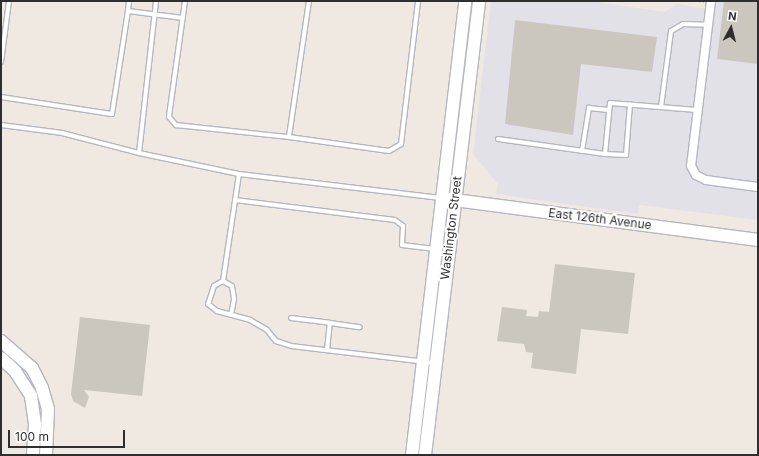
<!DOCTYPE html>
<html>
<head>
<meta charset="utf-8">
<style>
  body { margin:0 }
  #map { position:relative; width:759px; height:456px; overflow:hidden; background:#efe9e1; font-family:Inter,sans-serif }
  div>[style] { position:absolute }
  .industrial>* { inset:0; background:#e3e1e8 }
  .building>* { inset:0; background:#cbc7bf }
  .path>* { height:1.5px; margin-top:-0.75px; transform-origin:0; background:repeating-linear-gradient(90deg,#c9c9c9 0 3px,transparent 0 5px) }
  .roads { filter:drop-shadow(1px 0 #b4b7c1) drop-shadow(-1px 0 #b4b7c1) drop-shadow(0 1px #b4b7c1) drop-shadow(0 -1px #b4b7c1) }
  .lane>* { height:4px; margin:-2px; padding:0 2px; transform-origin:2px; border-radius:2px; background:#fff }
  .street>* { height:8px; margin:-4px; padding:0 4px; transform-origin:4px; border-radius:4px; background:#fff }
  .secondary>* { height:12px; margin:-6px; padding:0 6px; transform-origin:6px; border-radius:6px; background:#fff }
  span { translate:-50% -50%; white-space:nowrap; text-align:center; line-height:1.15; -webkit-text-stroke:4px #fff; paint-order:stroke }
  .street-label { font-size:12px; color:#2e2e2e }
  .frame { position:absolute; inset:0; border:2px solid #2e2e2e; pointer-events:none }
  .north { position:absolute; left:711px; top:8px; width:40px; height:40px; -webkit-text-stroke:3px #fff; paint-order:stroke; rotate:7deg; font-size:11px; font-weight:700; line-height:16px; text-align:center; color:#2e2e2e }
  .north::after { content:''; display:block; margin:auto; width:14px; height:18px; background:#2e2e2e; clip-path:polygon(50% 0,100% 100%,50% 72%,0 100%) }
  .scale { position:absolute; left:8px; top:430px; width:117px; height:18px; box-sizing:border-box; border:2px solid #2e2e2e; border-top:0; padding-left:5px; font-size:12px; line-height:14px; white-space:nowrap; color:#2e2e2e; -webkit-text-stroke:3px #fff; paint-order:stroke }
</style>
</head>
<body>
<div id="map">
  <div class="industrial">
    <i style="clip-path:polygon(491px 1px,590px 1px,664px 12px,677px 4px,713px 10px,714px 1px,758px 1px,758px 220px,639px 205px,638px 214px,496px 194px,498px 184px,473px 154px)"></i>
  </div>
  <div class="building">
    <i style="clip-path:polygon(724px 1px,758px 1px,758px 64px,717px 59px)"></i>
    <i style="clip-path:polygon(515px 20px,657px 37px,652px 72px,581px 64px,573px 135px,505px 124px)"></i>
    <i style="clip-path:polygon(555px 264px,635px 273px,628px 334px,581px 329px,576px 374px,531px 368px,533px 353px,526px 352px,524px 344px,497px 341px,502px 307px,527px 310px,526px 316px,538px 317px,539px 311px,549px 312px)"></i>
    <i style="clip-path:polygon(80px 317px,150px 325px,142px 396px,84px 390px,89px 397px,85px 408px,73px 401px,71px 394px)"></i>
  </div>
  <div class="path">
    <i style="left:698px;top:1px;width:6px;rotate:9deg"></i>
  </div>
  <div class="roads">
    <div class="lane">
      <i style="left:185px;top:1px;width:117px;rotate:97.9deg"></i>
      <i style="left:169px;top:117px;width:11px;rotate:49deg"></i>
      <i style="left:176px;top:125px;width:114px;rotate:6.1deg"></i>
      <i style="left:309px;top:1px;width:137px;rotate:98.4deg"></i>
      <i style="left:289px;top:137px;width:101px;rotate:8deg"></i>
      <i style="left:389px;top:151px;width:14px;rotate:-30deg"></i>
      <i style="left:401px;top:144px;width:144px;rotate:-83.2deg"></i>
      <i style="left:128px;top:11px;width:10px;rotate:-84deg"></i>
      <i style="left:1px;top:62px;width:62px;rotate:-82.5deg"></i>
      <i style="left:1px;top:97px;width:112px;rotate:8.7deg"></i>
      <i style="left:112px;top:114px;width:104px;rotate:-81.2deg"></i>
      <i style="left:128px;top:11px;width:55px;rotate:7.3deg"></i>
      <i style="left:661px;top:107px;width:77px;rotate:-82.5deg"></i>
      <i style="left:671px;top:31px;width:14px;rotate:-30deg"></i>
      <i style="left:683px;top:24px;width:25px;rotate:2deg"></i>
      <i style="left:1px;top:125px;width:62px;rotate:7.5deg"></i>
      <i style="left:62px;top:133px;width:80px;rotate:14.6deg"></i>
      <i style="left:139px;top:153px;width:153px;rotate:-83.6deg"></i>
      <i style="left:498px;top:139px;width:108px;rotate:8deg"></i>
      <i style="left:605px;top:154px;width:51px;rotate:-84.4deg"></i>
      <i style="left:610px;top:103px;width:87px;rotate:4.6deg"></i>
      <i style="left:582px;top:151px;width:44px;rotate:-80.8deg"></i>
      <i style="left:589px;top:108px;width:20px;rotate:6deg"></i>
      <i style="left:139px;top:153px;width:102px;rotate:11.9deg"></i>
      <i style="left:605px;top:154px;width:21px;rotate:3deg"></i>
      <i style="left:626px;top:155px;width:51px;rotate:-85.5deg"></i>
      <i style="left:235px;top:200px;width:161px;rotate:7.1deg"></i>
      <i style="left:395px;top:220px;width:10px;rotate:37deg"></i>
      <i style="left:403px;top:226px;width:19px;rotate:93deg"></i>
      <i style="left:402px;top:245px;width:33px;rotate:7deg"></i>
      <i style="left:223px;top:281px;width:108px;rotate:-81.5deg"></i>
      <i style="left:239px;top:174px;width:203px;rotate:6.8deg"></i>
      <i style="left:231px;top:315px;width:16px;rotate:-79deg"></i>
      <i style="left:234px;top:299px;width:13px;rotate:-99deg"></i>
      <i style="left:232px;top:286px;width:10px;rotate:-151deg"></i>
      <i style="left:223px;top:281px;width:10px;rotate:151deg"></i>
      <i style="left:214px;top:286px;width:19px;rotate:108deg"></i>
      <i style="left:208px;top:304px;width:11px;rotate:38deg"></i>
      <i style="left:217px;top:311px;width:34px;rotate:15deg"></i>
      <i style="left:250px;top:320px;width:20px;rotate:30deg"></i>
      <i style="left:267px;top:330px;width:14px;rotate:51deg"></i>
      <i style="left:276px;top:341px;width:16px;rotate:18deg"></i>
      <i style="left:291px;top:346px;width:145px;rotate:6.7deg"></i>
      <i style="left:291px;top:318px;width:39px;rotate:7deg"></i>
      <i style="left:327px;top:350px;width:27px;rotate:-84deg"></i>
      <i style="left:330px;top:323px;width:30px;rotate:8deg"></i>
    </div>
    <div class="street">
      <i style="left:711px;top:1px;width:166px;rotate:96.9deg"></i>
      <i style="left:691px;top:166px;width:10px;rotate:61deg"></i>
      <i style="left:696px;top:175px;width:11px;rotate:27deg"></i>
      <i style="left:706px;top:180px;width:52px;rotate:7.7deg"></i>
    </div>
    <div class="secondary">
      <i style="left:447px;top:199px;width:314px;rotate:7.5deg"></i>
      <i style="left:1px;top:341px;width:41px;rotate:41.1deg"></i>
      <i style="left:32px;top:368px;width:22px;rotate:63deg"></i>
      <i style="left:42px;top:388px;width:22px;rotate:74deg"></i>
      <i style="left:48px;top:409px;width:46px;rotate:92.5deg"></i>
      <i style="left:1px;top:358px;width:19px;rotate:43deg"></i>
      <i style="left:15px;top:371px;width:30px;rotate:57deg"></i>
      <i style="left:31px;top:396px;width:29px;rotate:82deg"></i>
      <i style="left:35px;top:425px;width:30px;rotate:94deg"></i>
      <i style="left:412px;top:455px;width:457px;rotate:-83.3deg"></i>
      <i style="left:425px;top:455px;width:457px;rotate:-83.2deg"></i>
    </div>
  </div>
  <div class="street-label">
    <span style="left:600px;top:219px;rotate:7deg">East 126th Avenue</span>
    <span style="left:451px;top:228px;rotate:-83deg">Washington Street</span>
  </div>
  <div class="frame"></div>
  <div class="north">N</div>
  <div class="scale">100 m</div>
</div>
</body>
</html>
